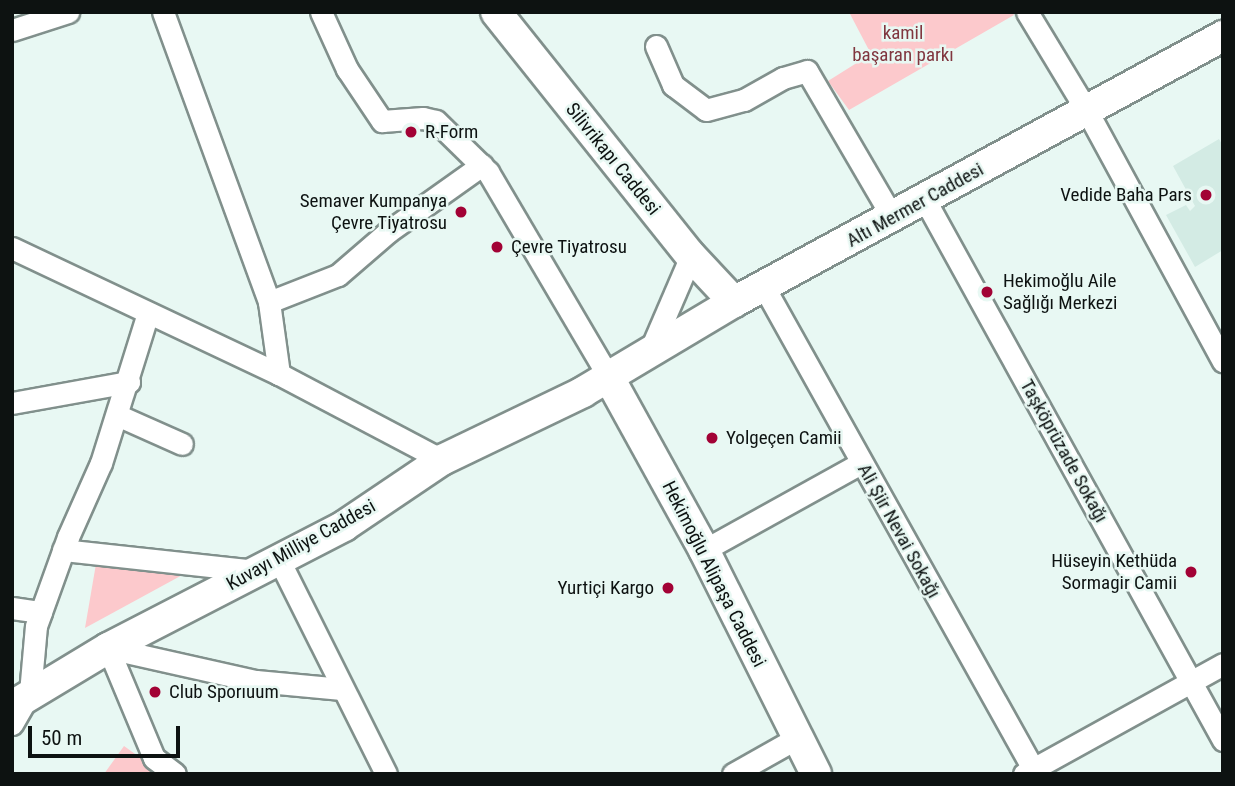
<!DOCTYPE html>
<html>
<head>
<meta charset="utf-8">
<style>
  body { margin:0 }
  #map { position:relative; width:1235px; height:786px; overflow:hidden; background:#e8f8f3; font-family:"Roboto Condensed",sans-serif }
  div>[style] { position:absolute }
  .built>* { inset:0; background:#d3ebe4 }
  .green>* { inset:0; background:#fcc9cc }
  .roads { filter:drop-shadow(2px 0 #81908c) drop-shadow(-2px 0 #81908c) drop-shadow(0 2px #81908c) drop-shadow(0 -2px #81908c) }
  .street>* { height:21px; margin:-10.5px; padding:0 10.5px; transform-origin:10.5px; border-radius:10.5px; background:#fff }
  .secondary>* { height:30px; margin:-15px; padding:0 15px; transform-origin:15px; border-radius:15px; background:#fff }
  .dots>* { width:19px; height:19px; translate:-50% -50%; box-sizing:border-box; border:4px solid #e8f8f3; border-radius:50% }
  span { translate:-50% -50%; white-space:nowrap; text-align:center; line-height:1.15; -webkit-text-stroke:5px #e8f8f3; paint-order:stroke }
  .park-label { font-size:19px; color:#80363f }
  .poi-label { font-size:19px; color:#0d1211 }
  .left { translate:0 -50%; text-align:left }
  .right { translate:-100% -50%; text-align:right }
  .street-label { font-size:19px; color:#0d1211 }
  .frame { position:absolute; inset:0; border:14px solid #0d1211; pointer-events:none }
  .scale { position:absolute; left:28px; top:726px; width:152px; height:32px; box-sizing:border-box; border:4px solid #0d1211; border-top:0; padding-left:9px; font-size:21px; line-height:24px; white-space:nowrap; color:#0d1211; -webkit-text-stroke:5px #e8f8f3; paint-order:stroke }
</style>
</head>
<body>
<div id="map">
  <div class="built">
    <i style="clip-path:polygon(1219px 139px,1223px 146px,1223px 250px,1195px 267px,1166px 215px,1186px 205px,1190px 211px,1195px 206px,1173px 166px)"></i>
  </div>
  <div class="green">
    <i style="clip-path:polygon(849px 12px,1012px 12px,1014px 15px,849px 110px,828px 81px,871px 54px)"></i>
    <i style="clip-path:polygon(97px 558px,197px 567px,85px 628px)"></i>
    <i style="clip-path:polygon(124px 746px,163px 774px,104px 774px)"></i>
  </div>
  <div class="roads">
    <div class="street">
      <i style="left:163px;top:12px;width:309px;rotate:69.9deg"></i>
      <i style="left:269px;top:302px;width:73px;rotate:82.1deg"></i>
      <i style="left:321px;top:12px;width:63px;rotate:65.5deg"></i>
      <i style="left:347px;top:69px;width:63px;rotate:56.1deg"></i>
      <i style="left:382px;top:121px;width:41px;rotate:-4.2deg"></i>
      <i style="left:423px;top:118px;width:13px;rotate:13deg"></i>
      <i style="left:436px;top:121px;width:73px;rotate:44.4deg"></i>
      <i style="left:488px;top:172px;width:237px;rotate:59.5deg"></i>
      <i style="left:1027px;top:12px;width:116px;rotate:58.8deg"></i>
      <i style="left:1087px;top:111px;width:285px;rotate:61.5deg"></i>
      <i style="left:12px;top:30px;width:59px;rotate:-17.8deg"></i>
      <i style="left:656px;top:46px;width:43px;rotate:66.4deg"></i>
      <i style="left:673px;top:85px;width:41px;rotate:37.1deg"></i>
      <i style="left:706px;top:110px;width:39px;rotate:-15deg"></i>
      <i style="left:744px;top:100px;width:45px;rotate:-29.4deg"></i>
      <i style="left:783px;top:78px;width:25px;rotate:-16deg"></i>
      <i style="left:807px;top:71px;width:170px;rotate:59.7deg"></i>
      <i style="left:925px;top:200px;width:617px;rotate:61.11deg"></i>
      <i style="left:12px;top:248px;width:295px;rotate:25.3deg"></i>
      <i style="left:279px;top:374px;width:184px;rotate:27.8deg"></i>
      <i style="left:764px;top:287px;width:558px;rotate:60.82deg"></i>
      <i style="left:269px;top:302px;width:74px;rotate:-21.4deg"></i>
      <i style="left:338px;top:275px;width:67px;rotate:-40.8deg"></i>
      <i style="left:389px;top:231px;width:114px;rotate:-35.4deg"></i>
      <i style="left:650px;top:351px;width:103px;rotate:-66.7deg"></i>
      <i style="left:12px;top:403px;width:119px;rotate:-10.2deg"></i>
      <i style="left:117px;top:415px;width:71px;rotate:24deg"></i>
      <i style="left:63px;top:550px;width:195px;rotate:6.2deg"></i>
      <i style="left:704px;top:550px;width:179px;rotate:-29deg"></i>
      <i style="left:279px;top:560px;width:239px;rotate:63.4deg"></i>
      <i style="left:12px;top:608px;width:29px;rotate:8deg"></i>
      <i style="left:108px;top:648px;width:152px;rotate:12.6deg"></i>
      <i style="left:256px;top:681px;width:86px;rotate:5.3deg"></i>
      <i style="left:108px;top:648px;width:119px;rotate:67.3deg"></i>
      <i style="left:154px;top:758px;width:26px;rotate:37deg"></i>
      <i style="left:12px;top:724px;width:36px;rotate:-60deg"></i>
      <i style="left:30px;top:693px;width:67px;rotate:-84.9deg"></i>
      <i style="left:36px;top:626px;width:15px;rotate:-70deg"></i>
      <i style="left:41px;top:612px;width:80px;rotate:-70.2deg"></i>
      <i style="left:68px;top:537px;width:81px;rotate:-66deg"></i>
      <i style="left:101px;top:463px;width:157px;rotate:-72.6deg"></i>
      <i style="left:733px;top:774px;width:73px;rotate:-29.4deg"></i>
      <i style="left:1024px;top:774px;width:227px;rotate:-28.9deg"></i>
    </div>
    <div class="secondary">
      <i style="left:496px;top:12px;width:312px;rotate:51.4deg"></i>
      <i style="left:691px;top:256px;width:63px;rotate:46.9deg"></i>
      <i style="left:608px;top:376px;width:199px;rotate:61.1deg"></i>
      <i style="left:704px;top:550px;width:250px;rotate:63.4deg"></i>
      <i style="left:12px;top:706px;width:112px;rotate:-31.1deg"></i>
      <i style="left:108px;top:648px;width:266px;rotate:-27.3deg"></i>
      <i style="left:344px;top:526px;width:118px;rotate:-34deg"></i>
      <i style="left:442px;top:460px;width:157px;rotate:-25.7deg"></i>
      <i style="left:583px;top:392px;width:176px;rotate:-30.8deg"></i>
      <i style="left:734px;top:302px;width:557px;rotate:-28.54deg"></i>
    </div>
  </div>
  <div class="dots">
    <i style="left:411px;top:132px;background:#a20235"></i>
    <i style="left:1206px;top:195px;background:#a20235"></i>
    <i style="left:461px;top:212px;background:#a20235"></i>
    <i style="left:497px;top:247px;background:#a20235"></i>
    <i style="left:987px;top:292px;background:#a20235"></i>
    <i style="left:712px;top:438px;background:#a20235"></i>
    <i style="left:1191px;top:572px;background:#a20235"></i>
    <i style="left:668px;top:588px;background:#a20235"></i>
    <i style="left:155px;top:692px;background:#a20235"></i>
  </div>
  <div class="park-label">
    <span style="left:903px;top:44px">kamil<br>başaran parkı</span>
  </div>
  <div class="poi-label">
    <span class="left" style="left:425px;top:132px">R-Form</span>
    <span class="right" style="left:1192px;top:195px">Vedide Baha Pars</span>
    <span class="right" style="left:447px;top:212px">Semaver Kumpanya<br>Çevre Tiyatrosu</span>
    <span class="left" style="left:511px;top:247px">Çevre Tiyatrosu</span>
    <span class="left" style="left:1003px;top:292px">Hekimoğlu Aile<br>Sağlığı Merkezi</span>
    <span class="left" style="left:726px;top:438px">Yolgeçen Camii</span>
    <span class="right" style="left:1177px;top:572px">Hüseyin Kethüda<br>Sormagir Camii</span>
    <span class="right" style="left:654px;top:588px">Yurtiçi Kargo</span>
    <span class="left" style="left:169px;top:692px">Club Sporıuum</span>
  </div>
  <div class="street-label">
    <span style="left:613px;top:159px;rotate:51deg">Silivrikapı Caddesi</span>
    <span style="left:915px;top:205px;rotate:-29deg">Altı Mermer Caddesi</span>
    <span style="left:1064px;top:451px;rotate:61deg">Taşköprüzade Sokağı</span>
    <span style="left:899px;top:531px;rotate:61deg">Ali Şiir Nevai Sokağı</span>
    <span style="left:301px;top:545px;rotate:-29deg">Kuvayı Milliye Caddesi</span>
    <span style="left:714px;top:574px;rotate:63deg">Hekimoğlu Alipaşa Caddesi</span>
  </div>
  <div class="frame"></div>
  <div class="scale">50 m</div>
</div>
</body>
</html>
